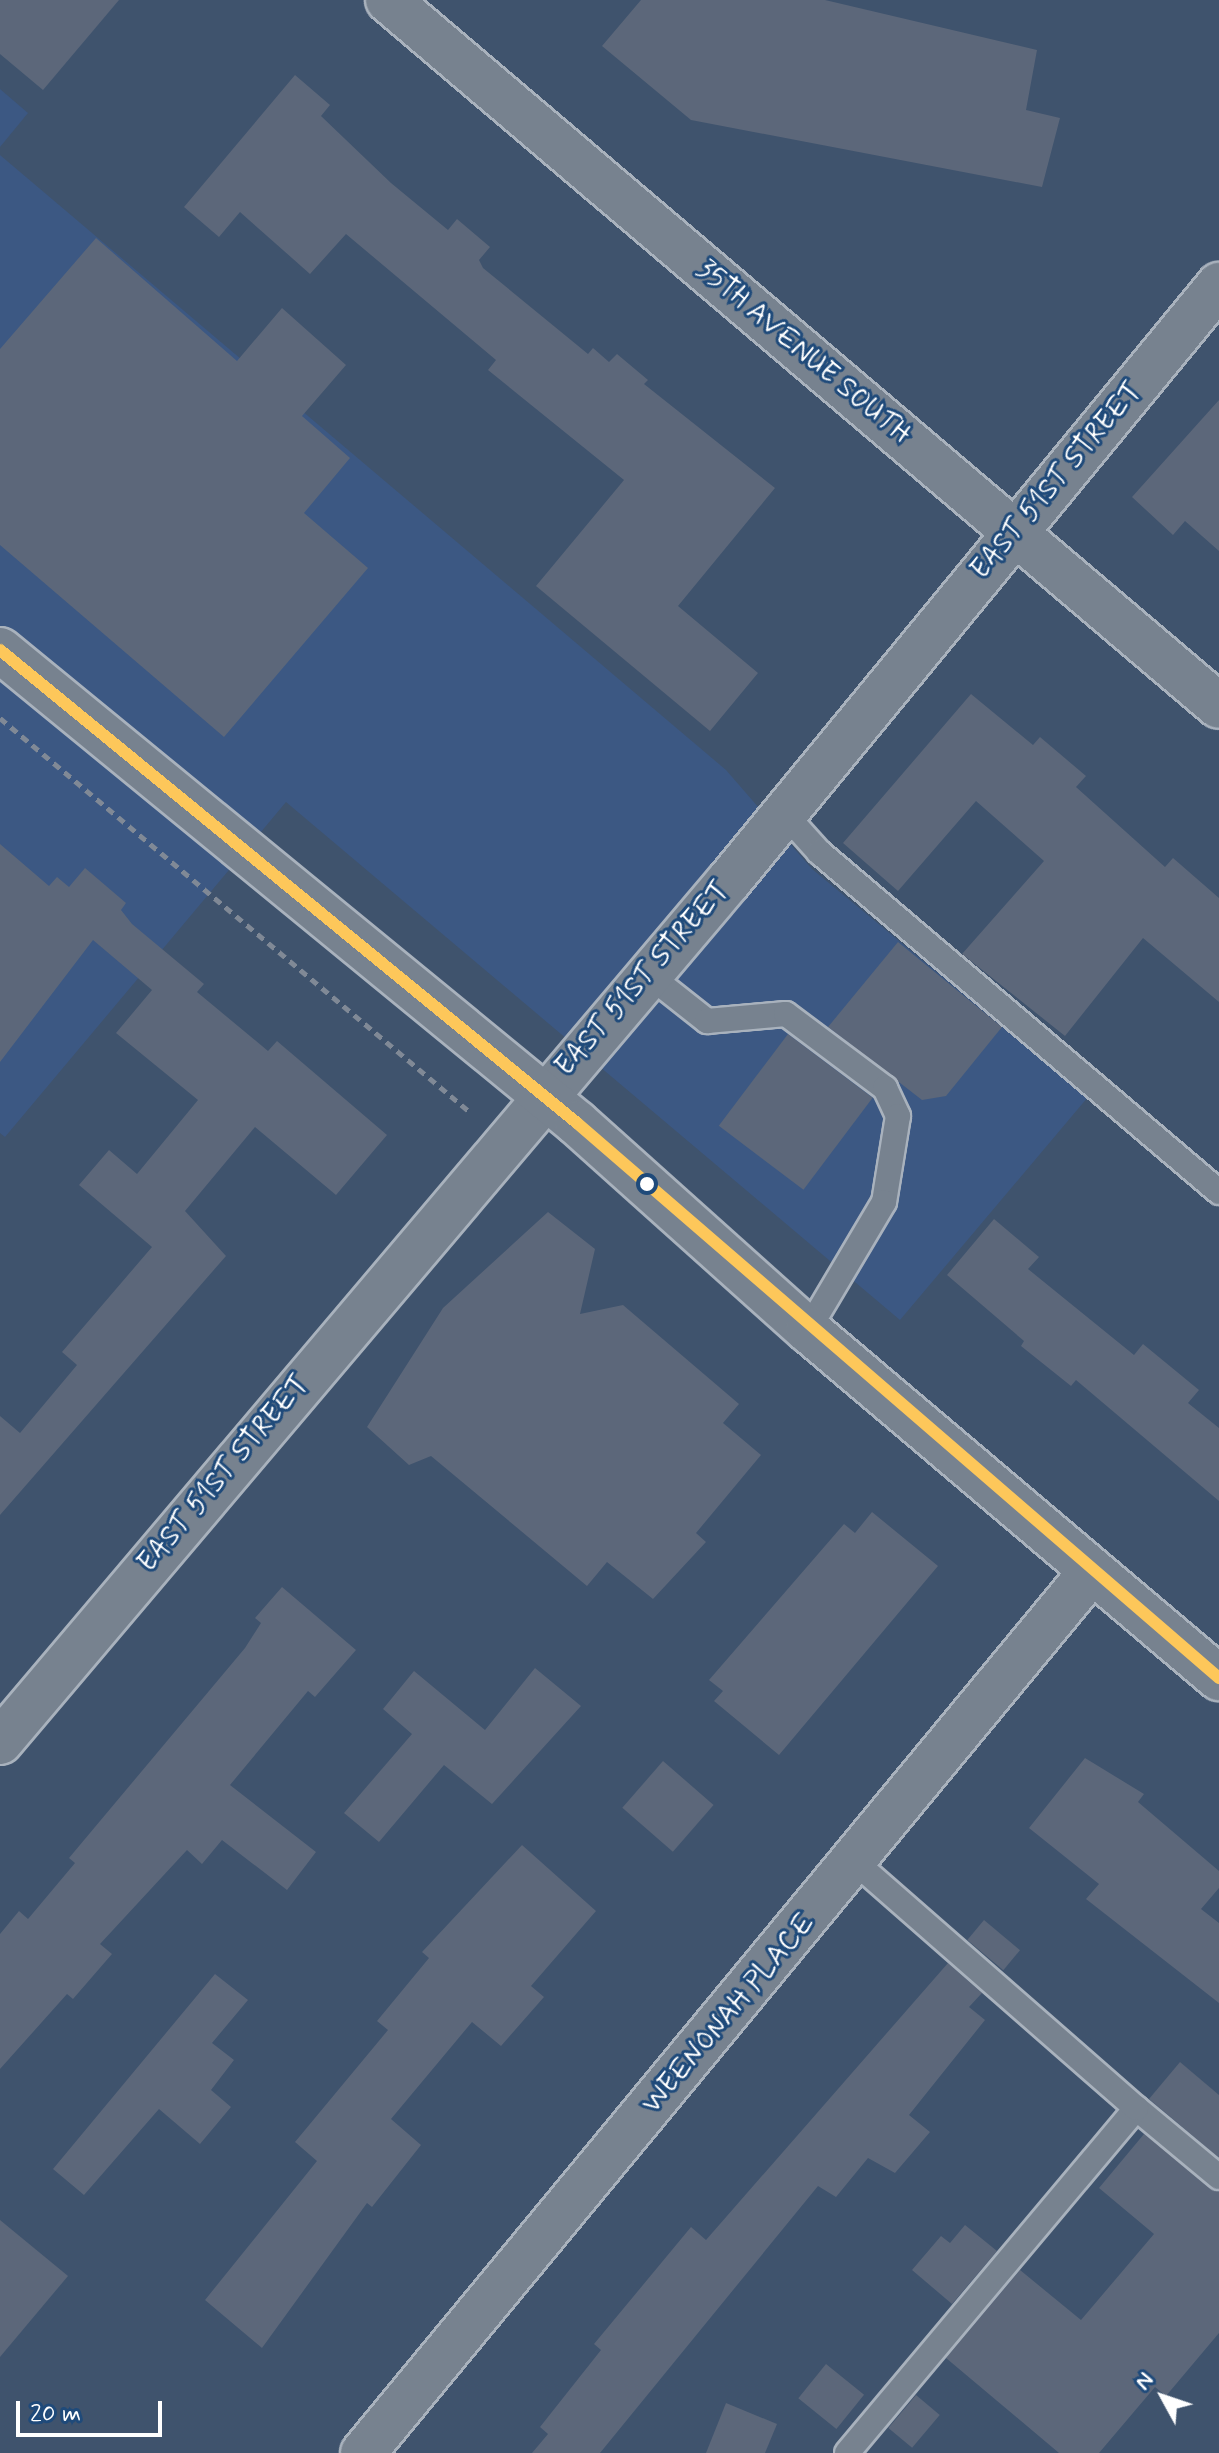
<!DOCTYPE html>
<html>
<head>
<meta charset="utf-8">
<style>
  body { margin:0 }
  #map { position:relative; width:1219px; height:2453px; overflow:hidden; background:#3f536d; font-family:Mynerve,sans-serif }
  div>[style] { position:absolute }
  .built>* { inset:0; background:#3c5883 }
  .building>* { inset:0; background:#5c677a; transform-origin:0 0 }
  .path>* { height:5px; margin-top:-2.5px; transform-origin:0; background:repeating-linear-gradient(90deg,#808996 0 8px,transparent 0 14px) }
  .roads { filter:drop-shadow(2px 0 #a9b2bd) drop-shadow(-2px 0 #a9b2bd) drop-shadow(0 2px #a9b2bd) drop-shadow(0 -2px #a9b2bd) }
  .service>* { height:24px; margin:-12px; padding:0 12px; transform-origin:12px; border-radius:12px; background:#77828f }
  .minor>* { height:44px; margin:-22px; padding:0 22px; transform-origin:22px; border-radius:22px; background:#77828f }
  .tertiary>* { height:44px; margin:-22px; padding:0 22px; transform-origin:22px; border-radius:22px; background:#77828f }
  .bus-1>* { height:12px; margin:-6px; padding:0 6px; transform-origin:6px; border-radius:6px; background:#fdc75a }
  .dots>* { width:22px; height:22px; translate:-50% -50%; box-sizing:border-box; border:4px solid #1f4a7a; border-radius:50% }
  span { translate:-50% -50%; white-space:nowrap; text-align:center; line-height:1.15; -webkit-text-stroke:6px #1f4a7a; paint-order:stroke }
  .street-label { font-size:28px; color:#fff }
  .north { position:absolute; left:1123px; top:2357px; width:80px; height:80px; -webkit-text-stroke:6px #1f4a7a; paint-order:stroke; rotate:310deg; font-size:22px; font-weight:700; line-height:32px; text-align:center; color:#fff }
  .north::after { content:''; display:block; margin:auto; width:28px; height:36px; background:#fff; clip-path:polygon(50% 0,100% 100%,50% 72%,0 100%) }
  .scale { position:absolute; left:16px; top:2401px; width:146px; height:36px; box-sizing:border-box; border:4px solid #fff; border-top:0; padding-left:10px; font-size:24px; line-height:28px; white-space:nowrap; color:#fff; -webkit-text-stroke:6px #1f4a7a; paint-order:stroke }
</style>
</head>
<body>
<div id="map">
  <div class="built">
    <i style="clip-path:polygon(0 89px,28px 113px,0 147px)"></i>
    <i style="clip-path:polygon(0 155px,726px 770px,812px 869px,1088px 1097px,900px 1320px,286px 802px,5px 1137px,0 1133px)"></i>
  </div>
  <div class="building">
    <i style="clip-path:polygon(0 0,119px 0,43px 90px,0 54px)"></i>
    <i style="clip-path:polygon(641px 0,825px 0,1037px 50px,1026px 110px,1060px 118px,1042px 187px,691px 120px,602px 46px)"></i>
    <i style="clip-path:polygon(295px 75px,330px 105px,321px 116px,391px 183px,448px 230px,457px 219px,490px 247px,479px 260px,483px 268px,588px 354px,593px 348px,609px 362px,617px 354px,648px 380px,644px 384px,775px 488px,678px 606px,758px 673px,710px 731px,536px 586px,624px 480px,488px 370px,496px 360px,346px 234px,310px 274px,240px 212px,219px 237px,184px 207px)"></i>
    <i style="clip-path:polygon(96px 238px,237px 361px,282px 308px,346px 365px,302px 416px,350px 458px,304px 513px,368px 568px,224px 737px,0 545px,0 349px)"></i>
    <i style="clip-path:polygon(1219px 400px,1219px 551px,1185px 521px,1173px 535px,1132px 497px)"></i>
    <i style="clip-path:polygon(971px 694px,1033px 745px,1040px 737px,1086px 776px,1076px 787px,1165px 867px,1173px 858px,1219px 898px,1219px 1002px,1143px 938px,1065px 1036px,962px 954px,1044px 861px,976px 801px,898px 891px,843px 843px)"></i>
    <i style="clip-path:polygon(0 844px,49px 886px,57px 877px,69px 887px,85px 868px,126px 903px,121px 910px,132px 924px,204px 984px,197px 992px,268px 1051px,277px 1041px,387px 1135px,336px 1195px,255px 1127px,185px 1211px,226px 1256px,0 1515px,0 1416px,20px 1433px,77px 1365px,62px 1352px,152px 1247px,79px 1185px,109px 1150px,137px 1174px,198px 1100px,116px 1033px,152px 990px,93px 940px,0 1062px)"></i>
    <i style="clip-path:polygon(898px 942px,1002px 1027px,946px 1096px,922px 1100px,828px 1027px)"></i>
    <i style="left:788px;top:1034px;width:106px;height:115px;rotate:37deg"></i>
    <i style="clip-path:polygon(548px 1212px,595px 1249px,580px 1314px,623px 1305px,739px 1404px,723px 1423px,761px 1455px,696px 1533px,706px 1542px,653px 1599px,607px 1562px,587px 1586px,431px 1456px,409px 1465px,367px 1427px,443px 1308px)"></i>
    <i style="clip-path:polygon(994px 1219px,1039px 1257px,1028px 1269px,1134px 1355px,1143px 1344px,1199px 1390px,1188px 1403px,1219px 1428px,1219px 1501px,1076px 1380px,1071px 1386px,1021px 1346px,1024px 1341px,947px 1275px)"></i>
    <i style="clip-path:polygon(872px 1512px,938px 1566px,779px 1755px,714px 1701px,723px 1691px,709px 1680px,844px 1524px,855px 1533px)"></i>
    <i style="clip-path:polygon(282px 1587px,356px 1650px,315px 1697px,308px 1691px,230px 1785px,316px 1852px,287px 1890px,222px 1840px,202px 1864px,187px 1850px,100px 1944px,112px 1954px,73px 1999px,67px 1994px,0 2069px,0 1934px,19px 1911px,28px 1919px,75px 1863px,69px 1858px,245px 1648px,261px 1623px,255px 1618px)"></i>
    <i style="clip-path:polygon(535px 1668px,581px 1706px,492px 1804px,444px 1765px,379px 1842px,344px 1813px,412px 1734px,383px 1709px,414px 1671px,485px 1730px)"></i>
    <i style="clip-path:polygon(1085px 1758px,1144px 1794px,1138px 1802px,1219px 1871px,1219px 1888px,1201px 1909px,1219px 1923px,1219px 2003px,1086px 1899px,1099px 1884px,1029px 1828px)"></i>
    <i style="left:663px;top:1761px;width:67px;height:62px;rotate:41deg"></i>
    <i style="clip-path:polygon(522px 1845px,596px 1911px,531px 1986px,544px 1997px,501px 2046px,472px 2022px,391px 2119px,421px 2145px,372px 2207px,367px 2203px,262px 2348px,205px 2300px,317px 2161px,295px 2142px,388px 2030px,377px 2021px,429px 1958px,422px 1952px)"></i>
    <i style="left:984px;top:1920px;width:47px;height:26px;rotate:40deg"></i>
    <i style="clip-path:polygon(948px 1963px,982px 1993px,969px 2007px,985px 2020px,909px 2115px,930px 2132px,895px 2173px,868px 2158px,836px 2197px,818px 2186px,600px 2453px,532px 2453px,548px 2434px,540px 2427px,601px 2350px,594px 2344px,691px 2227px,706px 2240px)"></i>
    <i style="clip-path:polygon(215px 1974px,248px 2000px,212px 2043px,234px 2060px,211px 2090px,231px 2107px,200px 2144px,159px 2109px,84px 2195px,53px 2169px)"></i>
    <i style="clip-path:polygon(1180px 2062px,1219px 2095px,1219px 2158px,1149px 2099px)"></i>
    <i style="clip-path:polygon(1144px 2134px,1219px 2192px,1219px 2333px,1166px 2396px,1155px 2387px,1099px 2453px,1059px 2453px,946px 2358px,1020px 2270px,1081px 2320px,1154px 2234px,1099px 2188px)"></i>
    <i style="clip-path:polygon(0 2220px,68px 2276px,0 2357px)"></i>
    <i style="clip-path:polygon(965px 2225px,997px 2251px,952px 2304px,912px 2270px,941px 2236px,950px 2243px)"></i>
    <i style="left:826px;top:2364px;width:49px;height:44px;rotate:39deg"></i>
    <i style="left:916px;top:2395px;width:31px;height:43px;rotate:40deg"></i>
    <i style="clip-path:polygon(726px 2403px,777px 2424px,765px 2453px,706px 2453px)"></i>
  </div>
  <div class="path">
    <i style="left:0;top:718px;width:615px;rotate:39.98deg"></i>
  </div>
  <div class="roads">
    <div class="service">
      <i style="left:783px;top:812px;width:54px;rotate:48deg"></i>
      <i style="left:819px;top:852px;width:525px;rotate:40.36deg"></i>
      <i style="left:650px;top:976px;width:73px;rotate:38.3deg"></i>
      <i style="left:707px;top:1021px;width:79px;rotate:-5.1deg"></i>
      <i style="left:786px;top:1014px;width:124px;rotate:36.8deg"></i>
      <i style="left:885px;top:1088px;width:31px;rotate:65deg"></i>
      <i style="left:898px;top:1116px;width:87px;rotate:99.2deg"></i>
      <i style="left:884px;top:1202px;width:149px;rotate:120.7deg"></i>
      <i style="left:1136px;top:2108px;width:108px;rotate:39.7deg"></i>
      <i style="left:847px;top:2453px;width:450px;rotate:-50deg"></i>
      <i style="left:1136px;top:2108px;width:373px;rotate:-138.8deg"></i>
    </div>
    <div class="minor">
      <i style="left:388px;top:0;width:1090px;rotate:40.35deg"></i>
      <i style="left:0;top:1742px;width:1128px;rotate:-49.75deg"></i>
      <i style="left:729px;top:881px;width:772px;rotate:-50.57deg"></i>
      <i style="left:363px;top:2453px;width:1143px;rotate:-50.43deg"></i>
    </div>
    <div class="tertiary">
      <i style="left:0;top:650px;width:746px;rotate:39.34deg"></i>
      <i style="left:577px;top:1123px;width:310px;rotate:41.9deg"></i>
      <i style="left:808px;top:1330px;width:539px;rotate:40.26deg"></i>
    </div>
  </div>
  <div class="bus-1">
    <i style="left:0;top:650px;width:746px;rotate:39.34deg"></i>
    <i style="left:577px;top:1123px;width:849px;rotate:40.84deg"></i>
  </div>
  <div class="dots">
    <i style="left:647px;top:1184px;background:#fff"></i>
  </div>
  <div class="street-label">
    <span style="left:803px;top:353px;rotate:40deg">35TH AVENUE SOUTH</span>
    <span style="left:1057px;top:481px;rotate:-50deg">EAST 51ST STREET</span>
    <span style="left:643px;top:979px;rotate:-49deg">EAST 51ST STREET</span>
    <span style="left:224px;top:1474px;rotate:-50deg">EAST 51ST STREET</span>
    <span style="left:729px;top:2014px;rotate:-50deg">WEENONAH PLACE</span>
  </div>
  <div class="north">N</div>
  <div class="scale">20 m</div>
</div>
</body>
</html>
